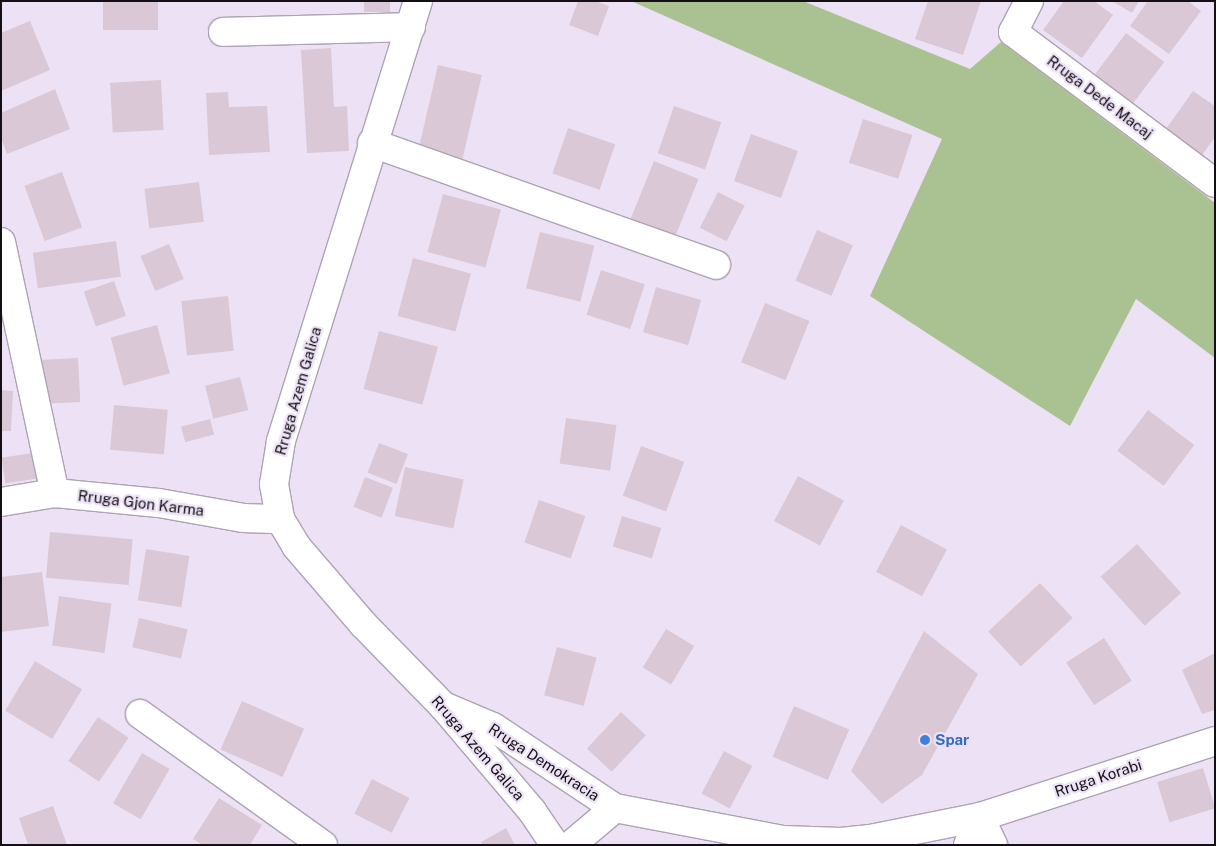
<!DOCTYPE html>
<html>
<head>
<meta charset="utf-8">
<style>
  body { margin:0 }
  #map { position:relative; width:1216px; height:846px; overflow:hidden; background:#ede2f5; font-family:"Public Sans",sans-serif }
  div>[style] { position:absolute }
  .green>* { inset:0; background:#aac292 }
  .building>* { inset:0; background:#dbc8d6; transform-origin:0 0 }
  .roads { filter:drop-shadow(1px 0 #ada3b5) drop-shadow(-1px 0 #ada3b5) drop-shadow(0 1px #ada3b5) drop-shadow(0 -1px #ada3b5) }
  .minor>* { height:28px; margin:-14px; padding:0 14px; transform-origin:14px; border-radius:14px; background:#fff }
  .major>* { height:28px; margin:-14px; padding:0 14px; transform-origin:14px; border-radius:14px; background:#fff }
  .dots>* { width:14px; height:14px; translate:-50% -50%; box-sizing:border-box; border:2px solid #ede2f5; border-radius:50% }
  span { translate:-50% -50%; white-space:nowrap; text-align:center; line-height:1.15; -webkit-text-stroke:4.5px #ede2f5; paint-order:stroke }
  .street-label { font-size:15px; color:#130f15 }
  .shop-label { font-size:15px; color:#366cbe; font-weight:700 }
  .left { translate:0 -50%; text-align:left }
  .frame { position:absolute; inset:0; border:2px solid #130f15; pointer-events:none }
</style>
</head>
<body>
<div id="map">
  <div class="green">
    <i style="clip-path:polygon(631px 1px,803px 1px,970px 69px,1001px 42px,1215px 203px,1215px 358px,1136px 299px,1070px 426px,870px 296px,942px 139px)"></i>
  </div>
  <div class="building">
    <i style="left:103px;top:1px;width:55px;height:29px"></i>
    <i style="left:364px;top:1px;width:26px;height:11px"></i>
    <i style="clip-path:polygon(578px 1px,595px 1px,609px 6px,598px 36px,569px 25px)"></i>
    <i style="clip-path:polygon(928px 1px,981px 1px,963px 55px,915px 39px)"></i>
    <i style="clip-path:polygon(1064px 1px,1094px 1px,1113px 15px,1082px 58px,1043px 30px)"></i>
    <i style="clip-path:polygon(1112px 1px,1139px 1px,1132px 13px)"></i>
    <i style="clip-path:polygon(1148px 1px,1188px 1px,1201px 11px,1169px 54px,1130px 26px)"></i>
    <i style="clip-path:polygon(30px 21px,50px 70px,1px 91px,1px 33px)"></i>
    <i style="left:1126px;top:33px;width:48px;height:54px;rotate:37deg"></i>
    <i style="clip-path:polygon(331px 48px,334px 107px,347px 106px,349px 151px,307px 153px,301px 50px)"></i>
    <i style="left:438px;top:65px;width:45px;height:86px;rotate:13deg"></i>
    <i style="left:161px;top:80px;width:50px;height:51px;rotate:87deg"></i>
    <i style="clip-path:polygon(55px 89px,70px 129px,7px 154px,1px 138px,1px 113px)"></i>
    <i style="clip-path:polygon(1193px 91px,1215px 106px,1215px 137px,1200px 158px,1163px 133px)"></i>
    <i style="clip-path:polygon(228px 92px,229px 107px,267px 106px,270px 152px,209px 155px,206px 93px)"></i>
    <i style="left:674px;top:106px;width:50px;height:50px;rotate:19deg"></i>
    <i style="left:863px;top:119px;width:52px;height:46px;rotate:18deg"></i>
    <i style="left:568px;top:128px;width:50px;height:48px;rotate:19deg"></i>
    <i style="left:751px;top:134px;width:50px;height:50px;rotate:20deg"></i>
    <i style="left:654px;top:161px;width:48px;height:65px;rotate:22deg"></i>
    <i style="left:62px;top:172px;width:59px;height:40px;rotate:70deg"></i>
    <i style="left:199px;top:182px;width:40px;height:55px;rotate:83deg"></i>
    <i style="left:718px;top:192px;width:30px;height:40px;rotate:27deg"></i>
    <i style="left:443px;top:194px;width:60px;height:60px;rotate:15deg"></i>
    <i style="left:817px;top:230px;width:39px;height:55px;rotate:23deg"></i>
    <i style="left:540px;top:232px;width:56px;height:58px;rotate:14deg"></i>
    <i style="left:116px;top:241px;width:36px;height:84px;rotate:82deg"></i>
    <i style="left:169px;top:244px;width:38px;height:31px;rotate:67deg"></i>
    <i style="left:413px;top:258px;width:60px;height:60px;rotate:15deg"></i>
    <i style="left:601px;top:270px;width:46px;height:47px;rotate:18deg"></i>
    <i style="left:114px;top:281px;width:37px;height:32px;rotate:71deg"></i>
    <i style="left:656px;top:287px;width:47px;height:47px;rotate:16deg"></i>
    <i style="left:228px;top:296px;width:55px;height:47px;rotate:84deg"></i>
    <i style="left:765px;top:303px;width:48px;height:64px;rotate:22deg"></i>
    <i style="left:157px;top:325px;width:50px;height:48px;rotate:75deg"></i>
    <i style="left:379px;top:331px;width:61px;height:60px;rotate:15deg"></i>
    <i style="left:78px;top:358px;width:44px;height:44px;rotate:87deg"></i>
    <i style="left:240px;top:377px;width:34px;height:36px;rotate:76deg"></i>
    <i style="clip-path:polygon(1px 390px,13px 391px,11px 431px,1px 431px)"></i>
    <i style="left:114px;top:405px;width:54px;height:45px;rotate:5deg"></i>
    <i style="left:1148px;top:410px;width:58px;height:51px;rotate:37deg"></i>
    <i style="left:566px;top:418px;width:51px;height:46px;rotate:8deg"></i>
    <i style="left:210px;top:419px;width:16px;height:30px;rotate:75deg"></i>
    <i style="left:379px;top:443px;width:31px;height:32px;rotate:21deg"></i>
    <i style="left:641px;top:446px;width:46px;height:53px;rotate:20deg"></i>
    <i style="left:32px;top:453px;width:26px;height:31px;rotate:81deg"></i>
    <i style="left:405px;top:467px;width:60px;height:50px;rotate:12deg"></i>
    <i style="left:798px;top:476px;width:52px;height:51px;rotate:28deg"></i>
    <i style="left:365px;top:477px;width:30px;height:32px;rotate:21deg"></i>
    <i style="left:539px;top:500px;width:49px;height:45px;rotate:19deg"></i>
    <i style="left:622px;top:516px;width:41px;height:32px;rotate:17deg"></i>
    <i style="left:901px;top:525px;width:52px;height:53px;rotate:28deg"></i>
    <i style="left:50px;top:532px;width:83px;height:46px;rotate:5deg"></i>
    <i style="left:1137px;top:544px;width:66px;height:49px;rotate:48deg"></i>
    <i style="left:146px;top:549px;width:44px;height:52px;rotate:9deg"></i>
    <i style="clip-path:polygon(42px 572px,49px 626px,1px 632px,1px 577px)"></i>
    <i style="left:1040px;top:583px;width:48px;height:71px;rotate:47deg"></i>
    <i style="left:59px;top:596px;width:53px;height:50px;rotate:8deg"></i>
    <i style="left:139px;top:618px;width:50px;height:30px;rotate:13deg"></i>
    <i style="left:666px;top:629px;width:33px;height:45px;rotate:31deg"></i>
    <i style="clip-path:polygon(924px 631px,978px 674px,922px 775px,882px 804px,851px 771px)"></i>
    <i style="left:1104px;top:638px;width:51px;height:45px;rotate:57deg"></i>
    <i style="left:557px;top:647px;width:41px;height:50px;rotate:15deg"></i>
    <i style="clip-path:polygon(1215px 653px,1215px 710px,1202px 714px,1182px 670px)"></i>
    <i style="left:35px;top:661px;width:55px;height:58px;rotate:31deg"></i>
    <i style="left:242px;top:701px;width:68px;height:53px;rotate:24deg"></i>
    <i style="left:794px;top:706px;width:60px;height:55px;rotate:23deg"></i>
    <i style="left:621px;top:712px;width:34px;height:50px;rotate:43deg"></i>
    <i style="left:98px;top:717px;width:37px;height:53px;rotate:34deg"></i>
    <i style="left:724px;top:751px;width:32px;height:48px;rotate:28deg"></i>
    <i style="left:142px;top:753px;width:32px;height:58px;rotate:30deg"></i>
    <i style="left:1203px;top:768px;width:42px;height:48px;rotate:73deg"></i>
    <i style="left:372px;top:779px;width:42px;height:39px;rotate:27deg"></i>
    <i style="clip-path:polygon(219px 798px,262px 825px,250px 845px,203px 845px,193px 839px)"></i>
    <i style="clip-path:polygon(53px 806px,67px 845px,28px 845px,19px 818px)"></i>
    <i style="clip-path:polygon(506px 828px,515px 845px,483px 845px,481px 842px)"></i>
  </div>
  <div class="roads">
    <div class="minor">
      <i style="left:1029px;top:1px;width:35px;rotate:117deg"></i>
      <i style="left:1013px;top:32px;width:252px;rotate:36.8deg"></i>
      <i style="left:223px;top:32px;width:188px;rotate:-1.5deg"></i>
      <i style="left:372px;top:143px;width:365px;rotate:19.5deg"></i>
      <i style="left:1px;top:242px;width:257px;rotate:77.9deg"></i>
      <i style="left:1px;top:502px;width:55px;rotate:-9.5deg"></i>
      <i style="left:55px;top:493px;width:104px;rotate:5.5deg"></i>
      <i style="left:159px;top:503px;width:85px;rotate:10.1deg"></i>
      <i style="left:243px;top:518px;width:37px;rotate:2deg"></i>
      <i style="left:443px;top:706px;width:54px;rotate:22.8deg"></i>
      <i style="left:493px;top:727px;width:146px;rotate:33.6deg"></i>
      <i style="left:140px;top:714px;width:225px;rotate:35.6deg"></i>
      <i style="left:980px;top:817px;width:31px;rotate:65deg"></i>
      <i style="left:571px;top:845px;width:57px;rotate:-40.1deg"></i>
      <i style="left:615px;top:808px;width:171px;rotate:10.8deg"></i>
      <i style="left:783px;top:840px;width:58px;rotate:2deg"></i>
      <i style="left:841px;top:842px;width:29px;rotate:-6deg"></i>
      <i style="left:870px;top:839px;width:112px;rotate:-11.3deg"></i>
      <i style="left:980px;top:817px;width:247px;rotate:-17.9deg"></i>
      <i style="left:968px;top:845px;width:30px;rotate:-67deg"></i>
    </div>
    <div class="major">
      <i style="left:418px;top:1px;width:461px;rotate:107.3deg"></i>
      <i style="left:281px;top:441px;width:44px;rotate:99.2deg"></i>
      <i style="left:274px;top:484px;width:36px;rotate:80deg"></i>
      <i style="left:280px;top:519px;width:31px;rotate:59deg"></i>
      <i style="left:296px;top:546px;width:104px;rotate:49.3deg"></i>
      <i style="left:364px;top:625px;width:113px;rotate:45.7deg"></i>
      <i style="left:443px;top:706px;width:138px;rotate:49.7deg"></i>
      <i style="left:532px;top:811px;width:41px;rotate:55.9deg"></i>
    </div>
  </div>
  <div class="dots">
    <i style="left:925px;top:740px;background:#3f7fe0"></i>
  </div>
  <div class="street-label">
    <span style="left:1100px;top:97px;rotate:37deg">Rruga Dede Macaj</span>
    <span style="left:298px;top:391px;rotate:-74deg">Rruga Azem Galica</span>
    <span style="left:141px;top:503px;rotate:7deg">Rruga Gjon Karma</span>
    <span style="left:478px;top:748px;rotate:49deg">Rruga Azem Galica</span>
    <span style="left:544px;top:762px;rotate:33deg">Rruga Demokracia</span>
    <span style="left:1098px;top:778px;rotate:-18deg">Rruga Korabi</span>
  </div>
  <div class="shop-label">
    <span class="left" style="left:935px;top:740px">Spar</span>
  </div>
  <div class="frame"></div>
</div>
</body>
</html>
